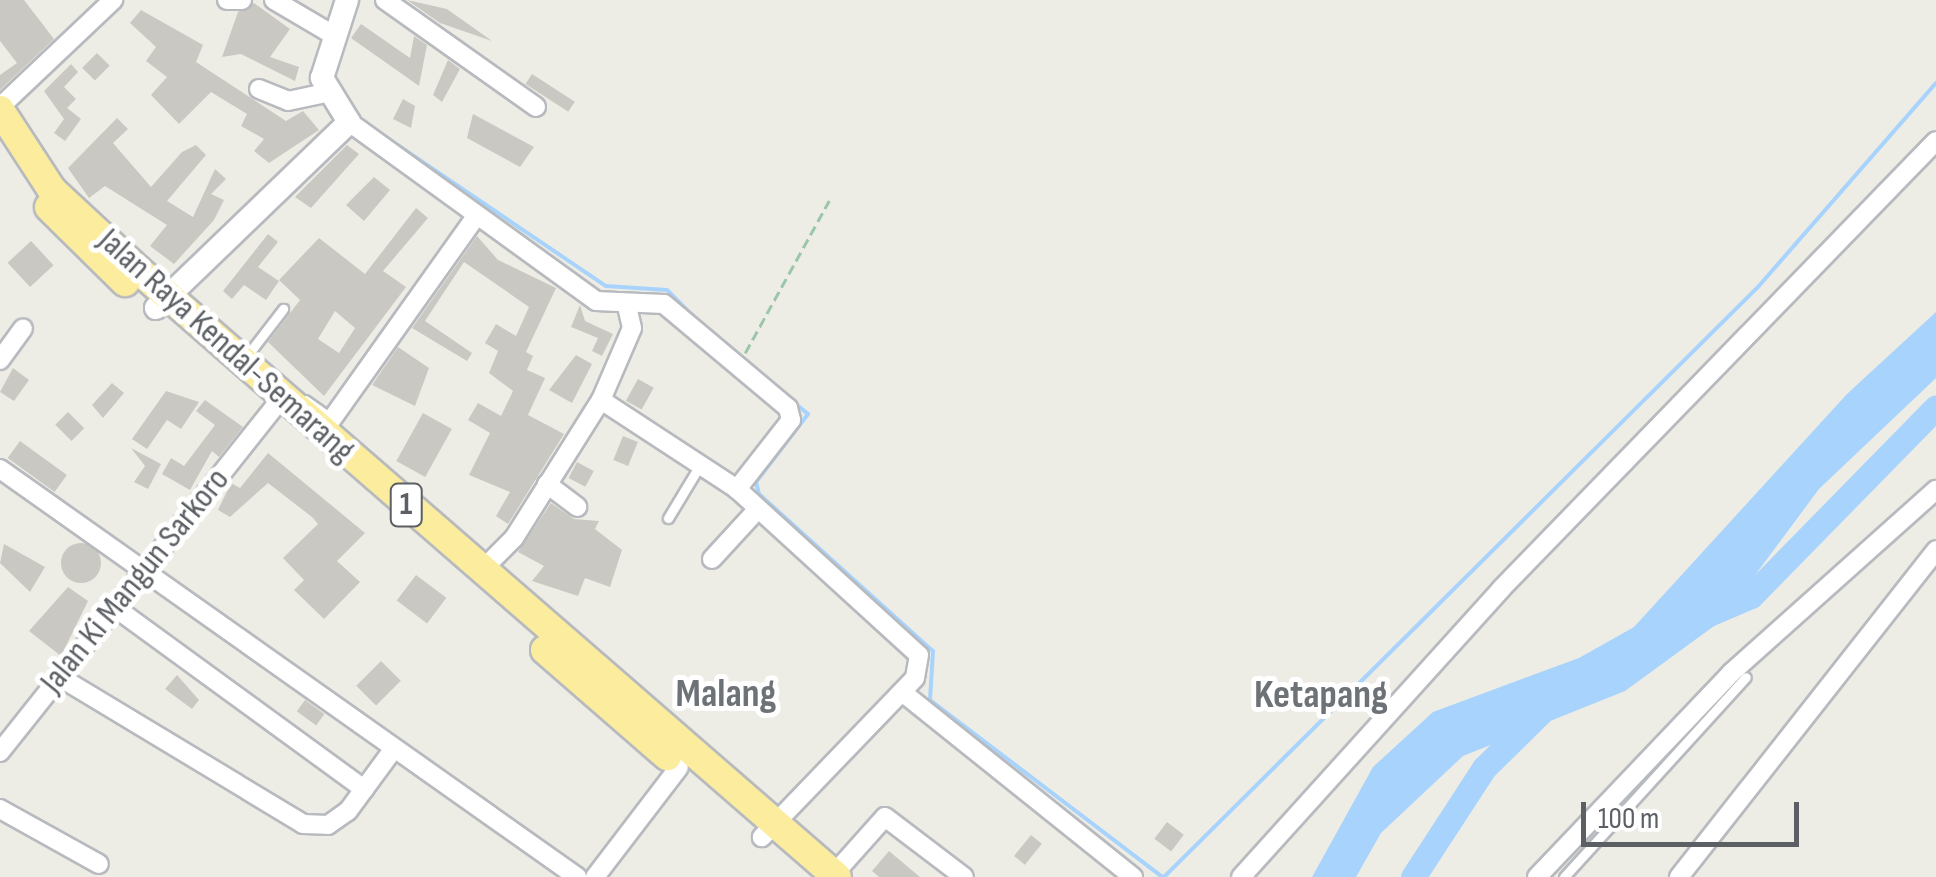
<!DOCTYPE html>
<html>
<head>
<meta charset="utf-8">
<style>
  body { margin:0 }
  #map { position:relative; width:1936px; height:877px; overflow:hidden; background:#eeede5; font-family:"Sofia Sans Condensed",sans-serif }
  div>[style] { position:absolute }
  .water>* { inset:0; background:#a7d3fd }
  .stream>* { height:4px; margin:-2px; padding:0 2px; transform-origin:2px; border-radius:2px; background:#a7d3fd }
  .river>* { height:25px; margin:-12.5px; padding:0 12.5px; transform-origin:12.5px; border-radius:12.5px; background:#a7d3fd }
  .building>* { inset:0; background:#cac8c2; transform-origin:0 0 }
  .round { border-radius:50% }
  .path>* { height:2.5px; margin-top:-1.25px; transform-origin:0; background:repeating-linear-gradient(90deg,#9bc6aa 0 10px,transparent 0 15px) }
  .roads { filter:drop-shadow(2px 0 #b7babe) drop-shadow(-2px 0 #b7babe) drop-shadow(0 2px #b7babe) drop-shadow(0 -2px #b7babe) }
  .service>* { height:9px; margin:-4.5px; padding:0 4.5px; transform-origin:4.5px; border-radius:4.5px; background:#fff }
  .minor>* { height:18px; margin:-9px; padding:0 9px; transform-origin:9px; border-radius:9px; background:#fff }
  .tertiary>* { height:22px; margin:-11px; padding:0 11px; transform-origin:11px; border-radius:11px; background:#fff }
  .trunk>* { height:28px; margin:-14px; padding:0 14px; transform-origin:14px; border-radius:14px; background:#fcec9e }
  span { translate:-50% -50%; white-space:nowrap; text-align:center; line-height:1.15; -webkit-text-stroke:10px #fff; paint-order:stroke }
  .shield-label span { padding:2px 8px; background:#fff; border:2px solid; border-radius:8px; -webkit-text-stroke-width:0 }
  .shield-label { font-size:32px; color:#5c6065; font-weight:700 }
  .street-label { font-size:35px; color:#5c6065 }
  .quarter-label { font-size:40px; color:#6d7277; font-weight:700 }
  .scale { position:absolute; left:1581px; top:802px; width:218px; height:45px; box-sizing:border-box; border:5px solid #5c6065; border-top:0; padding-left:12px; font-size:30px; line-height:35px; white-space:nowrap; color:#5c6065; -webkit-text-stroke:8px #fff; paint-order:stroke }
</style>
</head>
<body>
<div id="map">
  <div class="water">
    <i style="clip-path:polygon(1936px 312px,1936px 378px,1819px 489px,1721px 621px,1625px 691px,1463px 756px,1381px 833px,1356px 877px,1312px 877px,1373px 767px,1433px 712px,1579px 658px,1634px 627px,1847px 394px)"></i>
  </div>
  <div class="stream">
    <i style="left:365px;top:123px;width:291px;rotate:34.1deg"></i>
    <i style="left:606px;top:286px;width:61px;rotate:3.8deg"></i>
    <i style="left:667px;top:290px;width:55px;rotate:45deg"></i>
    <i style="left:767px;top:380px;width:53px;rotate:39.7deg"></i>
    <i style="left:808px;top:414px;width:86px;rotate:127.4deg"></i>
    <i style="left:756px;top:482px;width:12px;rotate:76deg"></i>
    <i style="left:759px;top:494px;width:234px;rotate:42.1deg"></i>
    <i style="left:933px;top:651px;width:49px;rotate:93.5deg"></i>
    <i style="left:930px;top:700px;width:292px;rotate:37.3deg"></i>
    <i style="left:1164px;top:877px;width:837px;rotate:-44.81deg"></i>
    <i style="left:1758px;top:287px;width:271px;rotate:-48.9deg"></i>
  </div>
  <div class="river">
    <i style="left:1704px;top:616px;width:51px;rotate:-23.1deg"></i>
    <i style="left:1751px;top:596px;width:264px;rotate:-45.6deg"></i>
    <i style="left:1413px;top:877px;width:130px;rotate:-56.9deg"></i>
    <i style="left:1484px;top:768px;width:80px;rotate:-44.5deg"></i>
  </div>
  <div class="building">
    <i style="clip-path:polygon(0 0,24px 0,54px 39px,0 90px,0 75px,17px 63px,0 41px)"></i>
    <i style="clip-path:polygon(407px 0,447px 9px,492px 41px,440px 23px)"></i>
    <i style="clip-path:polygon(254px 3px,290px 29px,270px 57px,299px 67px,295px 81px,241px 54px,222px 57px,238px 12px)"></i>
    <i style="clip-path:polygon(141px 10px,203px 45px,196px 62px,286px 121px,303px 111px,319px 130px,269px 163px,254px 151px,264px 139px,241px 126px,247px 114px,211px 92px,179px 124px,151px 95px,167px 77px,146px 61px,156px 47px,130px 23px)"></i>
    <i style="clip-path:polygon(361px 24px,410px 58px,414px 36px,427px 45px,419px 86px,351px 38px)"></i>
    <i style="left:97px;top:53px;width:18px;height:21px;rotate:45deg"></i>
    <i style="clip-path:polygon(448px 60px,460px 69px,442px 102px,433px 95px)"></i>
    <i style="clip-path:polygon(71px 64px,78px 72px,64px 87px,76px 99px,67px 108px,81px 119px,65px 141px,54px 133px,64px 119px,44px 91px)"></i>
    <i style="left:532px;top:74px;width:51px;height:12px;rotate:33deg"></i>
    <i style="clip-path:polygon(403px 99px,415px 106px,411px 128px,393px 119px)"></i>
    <i style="clip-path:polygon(473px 114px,534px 147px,520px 167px,467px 138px)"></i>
    <i style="clip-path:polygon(117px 118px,128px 129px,113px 143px,151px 187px,182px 152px,196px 145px,206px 155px,167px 201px,193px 217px,215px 169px,226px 179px,211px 194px,224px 200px,214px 220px,174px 264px,150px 246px,167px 225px,105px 186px,89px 198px,68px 168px)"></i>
    <i style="clip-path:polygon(347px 145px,359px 154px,311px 208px,295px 197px)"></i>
    <i style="clip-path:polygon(374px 177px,390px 190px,364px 221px,346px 205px)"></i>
    <i style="clip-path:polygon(evenodd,416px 208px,428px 218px,383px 271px,406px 287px,324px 396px,268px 342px,300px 300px,279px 280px,319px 238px,365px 274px,416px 208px,335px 311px,355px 328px,339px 353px,318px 339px,335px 311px)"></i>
    <i style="clip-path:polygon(268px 234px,278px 242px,258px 267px,279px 281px,266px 300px,244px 285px,232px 299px,223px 291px)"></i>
    <i style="clip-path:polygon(477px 236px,498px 260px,556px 288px,526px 352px,533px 356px,527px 370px,545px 378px,528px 415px,564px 434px,508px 524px,496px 516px,510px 492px,469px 475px,490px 433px,468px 420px,478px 403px,501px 416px,513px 391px,489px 373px,498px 351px,485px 343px,496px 324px,516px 336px,529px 307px,464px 262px,425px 321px,472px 353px,467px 361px,412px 328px)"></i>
    <i style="left:31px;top:241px;width:33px;height:32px;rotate:47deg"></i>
    <i style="clip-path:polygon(580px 305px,585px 321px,613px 334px,602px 356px,592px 351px,598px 338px,571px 327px)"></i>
    <i style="clip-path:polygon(398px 347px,429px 368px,415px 406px,372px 385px)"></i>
    <i style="clip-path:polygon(576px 355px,592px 364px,572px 403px,549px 390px)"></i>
    <i style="clip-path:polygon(13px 368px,29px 380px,14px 401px,0 392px)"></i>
    <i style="left:638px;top:379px;width:18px;height:25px;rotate:29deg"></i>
    <i style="clip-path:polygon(112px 383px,124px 393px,103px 418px,92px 405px)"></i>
    <i style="clip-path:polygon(166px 391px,199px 402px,181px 429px,167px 420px,147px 449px,132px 439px)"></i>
    <i style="clip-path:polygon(205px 400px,243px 427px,219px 457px,212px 451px,190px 490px,162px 474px,171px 458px,184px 466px,215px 425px,196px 411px)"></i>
    <i style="left:68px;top:412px;width:23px;height:18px;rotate:45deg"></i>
    <i style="left:423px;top:413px;width:33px;height:55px;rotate:29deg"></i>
    <i style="left:623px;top:436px;width:16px;height:26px;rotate:22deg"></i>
    <i style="left:20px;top:441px;width:58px;height:21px;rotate:36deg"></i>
    <i style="clip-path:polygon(131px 448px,161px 464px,148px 489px,134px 482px,145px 466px)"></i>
    <i style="clip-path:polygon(268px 453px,365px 533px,337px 561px,360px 582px,324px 619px,294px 590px,304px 580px,283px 558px,318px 524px,312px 517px,268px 483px,230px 517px,218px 510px,231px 483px,240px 488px)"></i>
    <i style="left:577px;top:462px;width:19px;height:18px;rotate:28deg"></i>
    <i style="clip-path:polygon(551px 503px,574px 519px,599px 521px,595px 529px,622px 550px,610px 587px,585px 578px,578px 596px,532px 581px,544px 566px,518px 552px)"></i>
    <i class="round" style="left:61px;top:543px;width:40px;height:40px"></i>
    <i style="clip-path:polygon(4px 544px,45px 567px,30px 592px,0 563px)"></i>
    <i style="left:416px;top:575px;width:38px;height:32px;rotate:37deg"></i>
    <i style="clip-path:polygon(68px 587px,88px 601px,61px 656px,29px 631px)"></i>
    <i style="left:381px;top:661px;width:28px;height:35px;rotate:45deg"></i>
    <i style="clip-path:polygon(177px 675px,199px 700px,192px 709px,165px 689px)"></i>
    <i style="left:305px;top:700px;width:24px;height:14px;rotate:36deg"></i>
    <i style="left:1167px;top:822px;width:21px;height:21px;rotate:37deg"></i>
    <i style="left:1031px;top:835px;width:14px;height:27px;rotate:39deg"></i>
    <i style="clip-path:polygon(889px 851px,920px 877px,879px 877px,872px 871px)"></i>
  </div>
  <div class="path">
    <i style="left:745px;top:353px;width:174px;rotate:-61.1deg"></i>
  </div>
  <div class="roads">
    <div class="service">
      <i style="left:246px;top:357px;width:61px;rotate:-52.4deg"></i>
      <i style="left:305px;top:400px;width:33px;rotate:35deg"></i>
      <i style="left:668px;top:518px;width:62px;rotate:-58.9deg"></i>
      <i style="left:1564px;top:877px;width:270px;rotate:-47.7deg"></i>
    </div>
    <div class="minor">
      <i style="left:227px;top:0;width:15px"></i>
      <i style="left:274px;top:0;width:65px;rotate:30.5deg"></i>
      <i style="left:385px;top:0;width:185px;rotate:35.3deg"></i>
      <i style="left:259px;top:89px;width:31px;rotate:22deg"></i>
      <i style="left:288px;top:101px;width:39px;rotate:-12deg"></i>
      <i style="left:0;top:107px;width:156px;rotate:-43.4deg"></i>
      <i style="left:349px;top:122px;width:305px;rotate:35.9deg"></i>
      <i style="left:596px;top:301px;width:68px;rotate:2.5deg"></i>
      <i style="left:664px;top:304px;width:162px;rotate:40deg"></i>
      <i style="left:788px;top:408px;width:12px;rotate:76deg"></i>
      <i style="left:791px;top:420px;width:88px;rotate:128deg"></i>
      <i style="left:0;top:360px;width:39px;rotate:-54deg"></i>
      <i style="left:601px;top:400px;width:163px;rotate:33.2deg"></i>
      <i style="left:737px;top:489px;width:246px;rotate:42.4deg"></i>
      <i style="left:919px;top:655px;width:23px;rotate:100deg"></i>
      <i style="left:915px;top:678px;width:221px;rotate:133.9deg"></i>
      <i style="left:322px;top:433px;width:266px;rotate:-54.6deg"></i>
      <i style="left:0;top:469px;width:707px;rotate:35.26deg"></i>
      <i style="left:547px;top:484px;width:38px;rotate:37deg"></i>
      <i style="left:712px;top:559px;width:68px;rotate:-47.4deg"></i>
      <i style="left:482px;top:570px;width:45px;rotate:-45deg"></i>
      <i style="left:514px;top:538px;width:163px;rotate:-57.8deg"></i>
      <i style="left:601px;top:400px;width:78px;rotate:-66.7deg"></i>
      <i style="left:632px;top:328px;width:23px;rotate:-103deg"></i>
      <i style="left:117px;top:609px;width:306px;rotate:36.1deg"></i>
      <i style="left:58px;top:676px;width:286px;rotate:31.1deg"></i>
      <i style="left:303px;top:824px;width:25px;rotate:2deg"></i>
      <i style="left:328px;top:825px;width:24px;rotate:-35deg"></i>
      <i style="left:348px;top:811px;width:74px;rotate:-53.7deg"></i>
      <i style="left:902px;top:692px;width:296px;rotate:38.7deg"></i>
      <i style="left:0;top:752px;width:453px;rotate:-51.5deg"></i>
      <i style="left:0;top:809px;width:113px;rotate:29.1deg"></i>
      <i style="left:834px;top:874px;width:76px;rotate:-48.2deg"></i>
      <i style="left:885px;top:817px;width:99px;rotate:37.2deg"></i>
      <i style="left:595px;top:877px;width:138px;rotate:-52.6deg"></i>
      <i style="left:1241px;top:877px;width:388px;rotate:-47.9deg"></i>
      <i style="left:1501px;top:589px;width:624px;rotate:-45.84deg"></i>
      <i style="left:1537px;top:877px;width:282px;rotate:-46.4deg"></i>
      <i style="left:1731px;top:673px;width:275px;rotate:-41.8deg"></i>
      <i style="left:1679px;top:877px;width:416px;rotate:-51.8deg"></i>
    </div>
    <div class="tertiary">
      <i style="left:156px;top:308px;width:268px;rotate:-43.9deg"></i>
      <i style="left:349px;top:122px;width:52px;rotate:-121.5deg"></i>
      <i style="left:322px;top:78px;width:82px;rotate:-72.2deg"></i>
    </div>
    <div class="trunk">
      <i style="left:0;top:110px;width:95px;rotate:57deg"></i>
      <i style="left:52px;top:190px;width:116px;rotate:42.9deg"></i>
      <i style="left:137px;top:269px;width:927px;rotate:40.98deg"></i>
      <i style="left:49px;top:207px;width:107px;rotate:44.6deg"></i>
      <i style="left:545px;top:650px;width:162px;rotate:41deg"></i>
    </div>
  </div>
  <div class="shield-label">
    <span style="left:406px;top:505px">1</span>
  </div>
  <div class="street-label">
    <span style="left:226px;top:346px;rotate:42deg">Jalan Raya Kendal-Semarang</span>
    <span style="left:135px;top:581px;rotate:-51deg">Jalan Ki Mangun Sarkoro</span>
  </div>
  <div class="quarter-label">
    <span style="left:726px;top:694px">Malang</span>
    <span style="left:1321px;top:695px">Ketapang</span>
  </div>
  <div class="scale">100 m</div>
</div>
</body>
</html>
